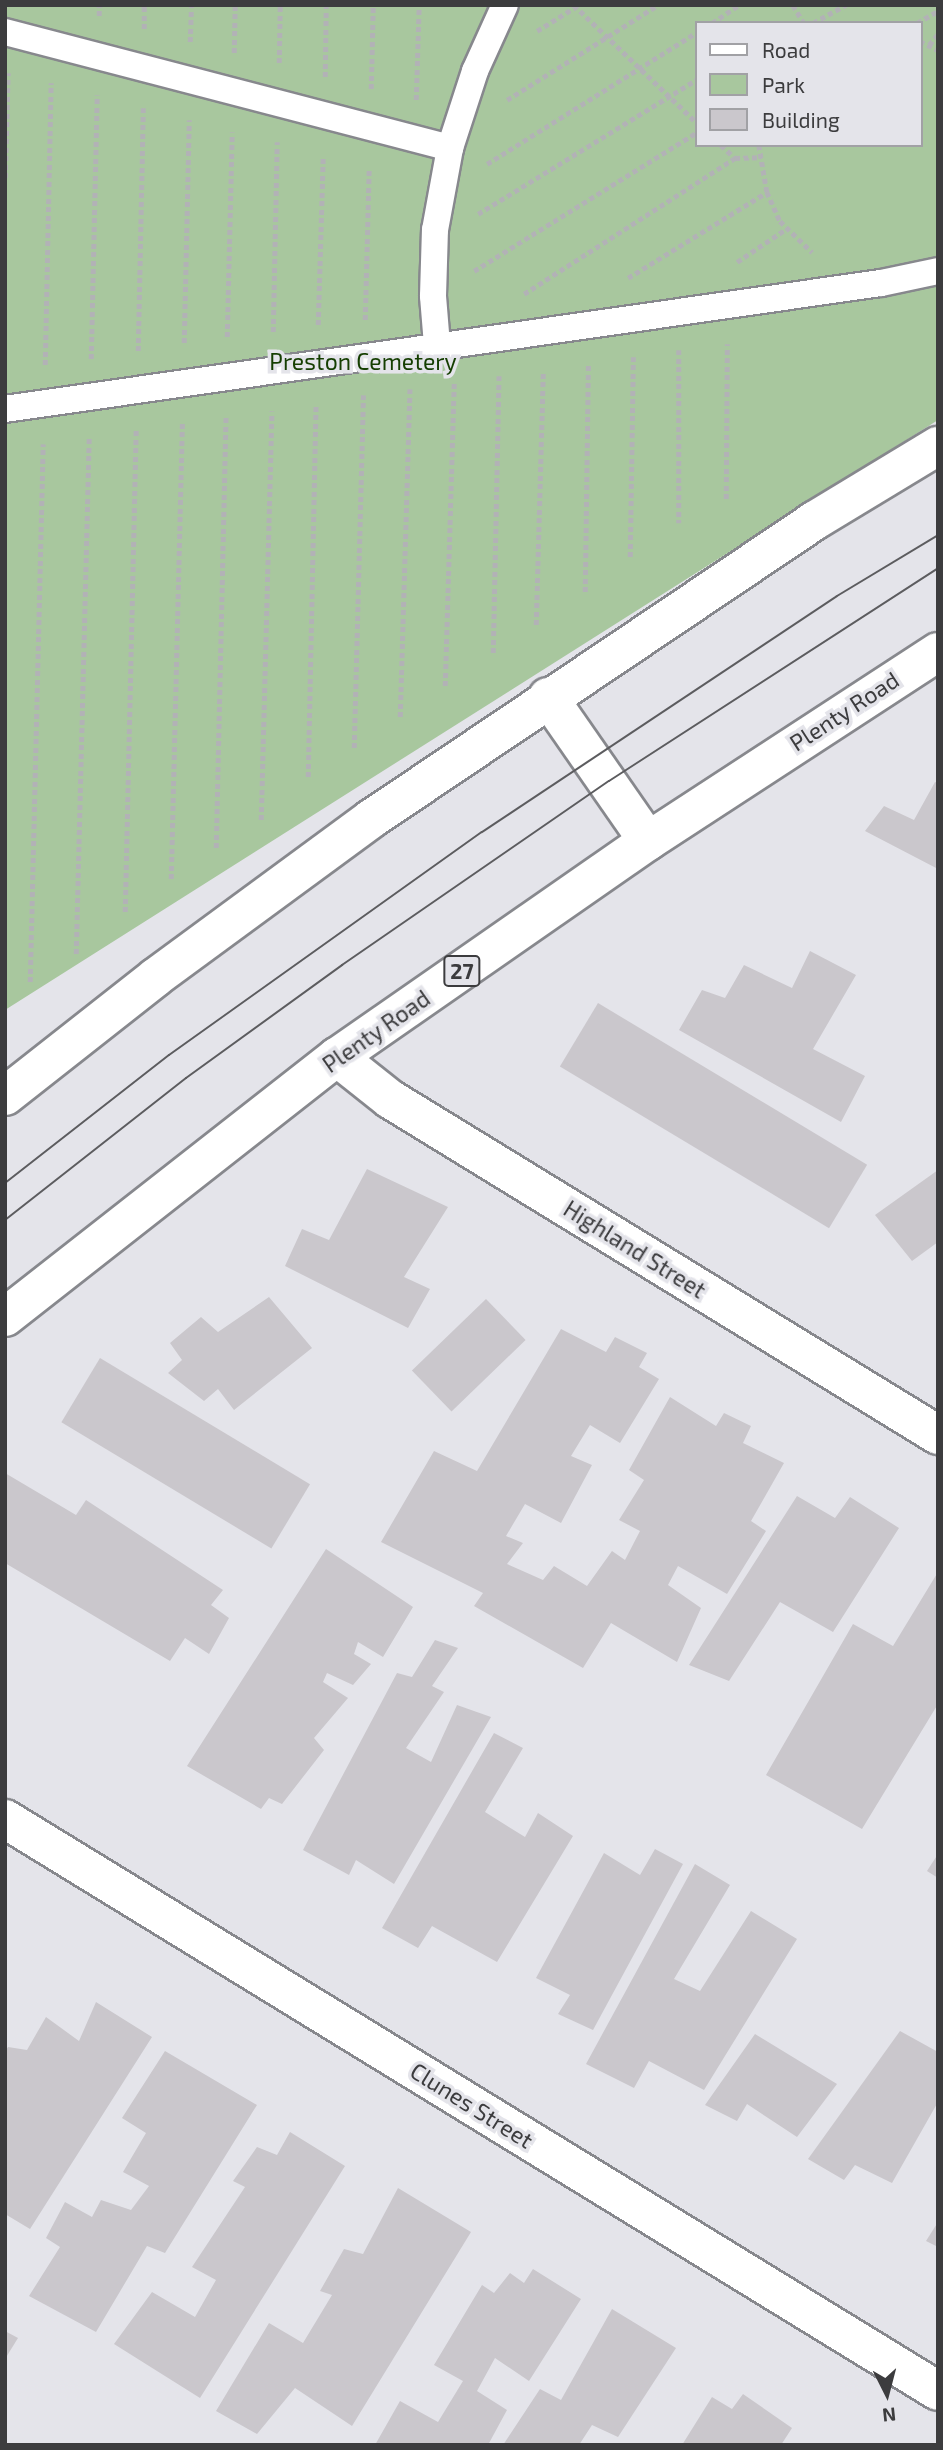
<!DOCTYPE html>
<html>
<head>
<meta charset="utf-8">
<style>
  body { margin:0 }
  #map { position:relative; width:943px; height:2450px; overflow:hidden; background:#e4e4ea; font-family:"Exo 2",sans-serif }
  div>[style] { position:absolute }
  .green>* { inset:0; background:#a8c79e }
  .building>* { inset:0; background:#cac7cc; transform-origin:0 0 }
  .path>* { height:4.5px; margin-top:-2.25px; transform-origin:0; background:repeating-linear-gradient(90deg,#b2b2b6 0 5px,transparent 0 8.5px) }
  .roads { filter:drop-shadow(2px 0 #87888d) drop-shadow(-2px 0 #87888d) drop-shadow(0 2px #87888d) drop-shadow(0 -2px #87888d) }
  .lane>* { height:26px; margin:-13px; padding:0 13px; transform-origin:13px; border-radius:13px; background:#fff }
  .street>* { height:38px; margin:-19px; padding:0 19px; transform-origin:19px; border-radius:19px; background:#fff }
  .highway>* { height:38px; margin:-19px; padding:0 19px; transform-origin:19px; border-radius:19px; background:#fff }
  .tram>* { height:2px; margin:-1px; padding:0 1px; transform-origin:1px; border-radius:1px; background:#5c5c5f }
  span { translate:-50% -50%; white-space:nowrap; text-align:center; line-height:1.15; -webkit-text-stroke:7px #e4e4ea; paint-order:stroke }
  .shield-label span { padding:2px 5px; background:#e4e4ea; border:2px solid; border-radius:5px; -webkit-text-stroke-width:0 }
  .shield-label { font-size:21px; color:#3c3c3e; font-weight:700 }
  .park-label { font-size:23px; color:#153e01 }
  .street-label { font-size:23px; color:#3c3c3e }
  .frame { position:absolute; inset:0; border:7px solid #3c3c3e; pointer-events:none }
  .legend { position:absolute; left:695px; top:21px; width:228px; height:126px; box-sizing:border-box; background:#e4e4ea; border:2px solid #a1a1a5; margin:0; padding:9px 12px; list-style:none; font-size:21px; color:#3c3c3e }
  .legend li { display:flex; align-items:center; gap:14px; height:35px }
  .legend b { width:35px; border:2px solid #a1a1a5 }
  .north { position:absolute; left:852px; top:2359px; width:70px; height:70px; -webkit-text-stroke:5px #e4e4ea; paint-order:stroke; rotate:174deg; font-size:19px; font-weight:700; line-height:28px; text-align:center; color:#3c3c3e }
  .north::after { content:''; display:block; margin:auto; width:24px; height:32px; background:#3c3c3e; clip-path:polygon(50% 0,100% 100%,50% 72%,0 100%) }
</style>
</head>
<body>
<div id="map">
  <div class="green">
    <i style="clip-path:polygon(evenodd,5px 5px,938px 5px,938px 420px,5px 1010px,5px 5px,696px 23px,920px 23px,920px 145px,696px 145px,696px 23px)"></i>
  </div>
  <div class="building">
    <i style="clip-path:polygon(935px 782px,938px 783px,938px 869px,865px 831px,884px 806px,914px 820px)"></i>
    <i style="clip-path:polygon(810px 951px,856px 975px,813px 1049px,865px 1076px,841px 1122px,679px 1030px,702px 990px,725px 998px,744px 965px,792px 988px)"></i>
    <i style="left:598px;top:1003px;width:314px;height:74px;rotate:31deg"></i>
    <i style="clip-path:polygon(367px 1169px,448px 1207px,404px 1277px,430px 1289px,408px 1328px,285px 1266px,302px 1229px,329px 1240px)"></i>
    <i style="clip-path:polygon(938px 1170px,938px 1242px,912px 1261px,875px 1215px)"></i>
    <i style="clip-path:polygon(269px 1297px,312px 1348px,234px 1410px,218px 1389px,204px 1401px,168px 1373px,182px 1360px,170px 1343px,201px 1317px,218px 1332px)"></i>
    <i style="left:486px;top:1299px;width:57px;height:103px;rotate:46deg"></i>
    <i style="clip-path:polygon(561px 1329px,606px 1352px,615px 1337px,647px 1353px,639px 1367px,659px 1379px,620px 1443px,590px 1425px,571px 1456px,592px 1465px,561px 1523px,525px 1504px,506px 1536px,523px 1543px,507px 1564px,543px 1580px,554px 1566px,587px 1586px,612px 1551px,625px 1560px,640px 1531px,619px 1520px,644px 1480px,629px 1470px,670px 1397px,716px 1426px,724px 1413px,751px 1426px,743px 1443px,784px 1463px,751px 1521px,766px 1531px,727px 1594px,678px 1566px,668px 1585px,701px 1608px,677px 1662px,611px 1623px,583px 1668px,474px 1606px,483px 1593px,381px 1542px,434px 1451px,477px 1471px)"></i>
    <i style="left:100px;top:1358px;width:245px;height:75px;rotate:31deg"></i>
    <i style="clip-path:polygon(5px 1473px,76px 1515px,86px 1500px,223px 1590px,211px 1605px,229px 1618px,209px 1654px,185px 1638px,170px 1661px,5px 1563px)"></i>
    <i style="clip-path:polygon(797px 1496px,835px 1518px,850px 1497px,899px 1528px,833px 1632px,780px 1602px,729px 1681px,689px 1665px)"></i>
    <i style="clip-path:polygon(326px 1549px,413px 1607px,383px 1657px,358px 1642px,354px 1654px,371px 1664px,353px 1685px,327px 1673px,323px 1682px,348px 1698px,314px 1738px,324px 1750px,282px 1804px,269px 1798px,261px 1809px,187px 1766px)"></i>
    <i style="clip-path:polygon(938px 1572px,938px 1704px,862px 1829px,766px 1775px,853px 1624px,893px 1646px)"></i>
    <i style="clip-path:polygon(435px 1640px,458px 1648px,432px 1686px,444px 1692px,406px 1748px,431px 1762px,457px 1705px,491px 1717px,394px 1884px,356px 1860px,349px 1875px,303px 1850px,397px 1673px,412px 1677px)"></i>
    <i style="clip-path:polygon(494px 1733px,523px 1748px,485px 1812px,525px 1837px,538px 1813px,573px 1836px,497px 1962px,432px 1926px,418px 1948px,382px 1928px)"></i>
    <i style="clip-path:polygon(655px 1849px,683px 1864px,593px 2030px,558px 2014px,570px 1995px,536px 1978px,604px 1853px,640px 1875px)"></i>
    <i style="clip-path:polygon(938px 1854px,938px 1878px,927px 1871px)"></i>
    <i style="clip-path:polygon(695px 1864px,730px 1885px,674px 1979px,700px 1991px,751px 1911px,797px 1939px,704px 2090px,649px 2061px,634px 2088px,586px 2064px)"></i>
    <i style="clip-path:polygon(96px 2002px,152px 2037px,30px 2229px,5px 2214px,5px 2052px,8px 2047px,27px 2050px,46px 2017px,79px 2041px)"></i>
    <i style="clip-path:polygon(900px 2031px,938px 2052px,938px 2102px,892px 2183px,855px 2165px,844px 2180px,808px 2159px)"></i>
    <i style="clip-path:polygon(755px 2034px,837px 2084px,797px 2137px,747px 2104px,737px 2121px,705px 2105px)"></i>
    <i style="clip-path:polygon(165px 2051px,257px 2105px,165px 2253px,147px 2246px,96px 2332px,29px 2296px,60px 2247px,46px 2238px,65px 2202px,92px 2217px,101px 2200px,131px 2210px,149px 2186px,123px 2172px,146px 2133px,122px 2118px)"></i>
    <i style="clip-path:polygon(290px 2132px,345px 2166px,200px 2398px,114px 2344px,152px 2292px,195px 2317px,216px 2280px,192px 2267px,245px 2187px,233px 2181px,257px 2147px,277px 2155px)"></i>
    <i style="clip-path:polygon(398px 2188px,471px 2232px,352px 2426px,295px 2388px,257px 2434px,216px 2411px,269px 2323px,303px 2343px,332px 2295px,320px 2291px,344px 2249px,363px 2254px)"></i>
    <i style="clip-path:polygon(938px 2222px,938px 2247px,926px 2241px)"></i>
    <i style="clip-path:polygon(533px 2269px,581px 2299px,529px 2381px,495px 2358px,477px 2391px,507px 2410px,488px 2445px,375px 2445px,400px 2401px,438px 2422px,463px 2381px,434px 2365px,482px 2285px,494px 2293px,510px 2273px,524px 2283px)"></i>
    <i style="clip-path:polygon(612px 2309px,676px 2348px,618px 2437px,592px 2425px,579px 2445px,503px 2445px,540px 2389px,561px 2400px)"></i>
    <i style="clip-path:polygon(5px 2331px,18px 2338px,5px 2359px)"></i>
    <i style="clip-path:polygon(743px 2394px,792px 2428px,781px 2445px,682px 2445px,712px 2397px,732px 2409px)"></i>
  </div>
  <div class="path">
    <i style="left:574px;top:5px;width:169px;rotate:43.8deg"></i>
    <i style="left:793px;top:5px;width:21px;rotate:59deg"></i>
    <i style="left:99px;top:16px;width:11px;rotate:-90deg"></i>
    <i style="left:712px;top:23px;width:32px;rotate:-34deg"></i>
    <i style="left:813px;top:23px;width:38px;rotate:-29deg"></i>
    <i style="left:917px;top:23px;width:24px;rotate:-30deg"></i>
    <i style="left:144px;top:29px;width:24px;rotate:-90deg"></i>
    <i style="left:537px;top:31px;width:47px;rotate:-32deg"></i>
    <i style="left:920px;top:41px;width:20px;rotate:27deg"></i>
    <i style="left:190px;top:42px;width:37px;rotate:-88deg"></i>
    <i style="left:929px;top:45px;width:14px;rotate:-51deg"></i>
    <i style="left:234px;top:53px;width:48px;rotate:-88.8deg"></i>
    <i style="left:279px;top:63px;width:58px;rotate:-89deg"></i>
    <i style="left:325px;top:77px;width:72px;rotate:-89.2deg"></i>
    <i style="left:371px;top:89px;width:84px;rotate:-88.6deg"></i>
    <i style="left:416px;top:100px;width:95px;rotate:-88.2deg"></i>
    <i style="left:507px;top:100px;width:178px;rotate:-32.2deg"></i>
    <i style="left:721px;top:145px;width:19px;rotate:43deg"></i>
    <i style="left:735px;top:158px;width:25px;rotate:-2deg"></i>
    <i style="left:759px;top:145px;width:48px;rotate:80.3deg"></i>
    <i style="left:767px;top:192px;width:32px;rotate:66deg"></i>
    <i style="left:780px;top:221px;width:45px;rotate:44.1deg"></i>
    <i style="left:487px;top:164px;width:247px;rotate:-32.1deg"></i>
    <i style="left:5px;top:178px;width:105px;rotate:-88.4deg"></i>
    <i style="left:478px;top:214px;width:256px;rotate:-31.6deg"></i>
    <i style="left:737px;top:262px;width:59px;rotate:-34deg"></i>
    <i style="left:474px;top:271px;width:261px;rotate:-31.9deg"></i>
    <i style="left:628px;top:278px;width:163px;rotate:-31.7deg"></i>
    <i style="left:524px;top:294px;width:251px;rotate:-32.8deg"></i>
    <i style="left:365px;top:320px;width:152px;rotate:-88.5deg"></i>
    <i style="left:318px;top:325px;width:170px;rotate:-88.3deg"></i>
    <i style="left:273px;top:332px;width:190px;rotate:-88.8deg"></i>
    <i style="left:227px;top:337px;width:205px;rotate:-88.6deg"></i>
    <i style="left:184px;top:343px;width:223px;rotate:-88.7deg"></i>
    <i style="left:679px;top:350px;width:173px;rotate:90deg"></i>
    <i style="left:138px;top:351px;width:243px;rotate:-88.8deg"></i>
    <i style="left:91px;top:359px;width:264px;rotate:-88.7deg"></i>
    <i style="left:45px;top:365px;width:282px;rotate:-88.8deg"></i>
    <i style="left:726px;top:499px;width:155px;rotate:-89.6deg"></i>
    <i style="left:630px;top:557px;width:200px;rotate:-89.1deg"></i>
    <i style="left:585px;top:592px;width:229px;rotate:-89.2deg"></i>
    <i style="left:536px;top:625px;width:255px;rotate:-88.4deg"></i>
    <i style="left:493px;top:653px;width:277px;rotate:-88.8deg"></i>
    <i style="left:445px;top:686px;width:304px;rotate:-88.3deg"></i>
    <i style="left:400px;top:717px;width:328px;rotate:-88.3deg"></i>
    <i style="left:354px;top:748px;width:353px;rotate:-88.5deg"></i>
    <i style="left:308px;top:777px;width:373px;rotate:-88.8deg"></i>
    <i style="left:261px;top:820px;width:409px;rotate:-88.5deg"></i>
    <i style="left:216px;top:848px;width:433px;rotate:-88.7deg"></i>
    <i style="left:171px;top:879px;width:458px;rotate:-88.6deg"></i>
    <i style="left:125px;top:912px;width:482px;rotate:-88.7deg"></i>
    <i style="left:76px;top:954px;width:517px;rotate:-88.56deg"></i>
    <i style="left:30px;top:982px;width:538px;rotate:-88.62deg"></i>
  </div>
  <div class="roads">
    <div class="lane">
      <i style="left:5px;top:32px;width:460px;rotate:14.6deg"></i>
      <i style="left:437px;top:345px;width:49px;rotate:-94.7deg"></i>
      <i style="left:433px;top:296px;width:66px;rotate:-88.3deg"></i>
      <i style="left:435px;top:230px;width:83px;rotate:-79.6deg"></i>
      <i style="left:450px;top:148px;width:81px;rotate:-72deg"></i>
      <i style="left:475px;top:71px;width:72px;rotate:-65.6deg"></i>
      <i style="left:5px;top:409px;width:885px;rotate:-8.19deg"></i>
      <i style="left:881px;top:283px;width:58px;rotate:-11.9deg"></i>
    </div>
    <div class="street">
      <i style="left:337px;top:1057px;width:68px;rotate:38.4deg"></i>
      <i style="left:390px;top:1099px;width:643px;rotate:31.51deg"></i>
      <i style="left:5px;top:1819px;width:1094px;rotate:31.51deg"></i>
    </div>
    <div class="highway">
      <i style="left:548px;top:697px;width:175px;rotate:55.2deg"></i>
      <i style="left:5px;top:1096px;width:192px;rotate:-38.2deg"></i>
      <i style="left:156px;top:977px;width:267px;rotate:-36.3deg"></i>
      <i style="left:371px;top:819px;width:534px;rotate:-33.93deg"></i>
      <i style="left:814px;top:521px;width:145px;rotate:-31.2deg"></i>
      <i style="left:5px;top:1317px;width:422px;rotate:-38.1deg"></i>
      <i style="left:337px;top:1057px;width:379px;rotate:-34.8deg"></i>
      <i style="left:648px;top:841px;width:346px;rotate:-33.1deg"></i>
    </div>
  </div>
  <div class="tram">
    <i style="left:5px;top:1183px;width:208px;rotate:-38deg"></i>
    <i style="left:169px;top:1055px;width:384px;rotate:-35.5deg"></i>
    <i style="left:482px;top:832px;width:426px;rotate:-33.6deg"></i>
    <i style="left:837px;top:596px;width:118px;rotate:-31.1deg"></i>
    <i style="left:5px;top:1220px;width:230px;rotate:-38.1deg"></i>
    <i style="left:186px;top:1078px;width:193px;rotate:-35.9deg"></i>
    <i style="left:342px;top:965px;width:324px;rotate:-34.6deg"></i>
    <i style="left:609px;top:781px;width:392px;rotate:-32.9deg"></i>
  </div>
  <div class="shield-label">
    <span style="left:462px;top:971px">27</span>
  </div>
  <div class="park-label">
    <span style="left:363px;top:361px">Preston Cemetery</span>
  </div>
  <div class="street-label">
    <span style="left:844px;top:711px;rotate:-33deg">Plenty Road</span>
    <span style="left:376px;top:1031px;rotate:-35deg">Plenty Road</span>
    <span style="left:635px;top:1249px;rotate:32deg">Highland Street</span>
    <span style="left:472px;top:2105px;rotate:32deg">Clunes Street</span>
  </div>
  <div class="frame"></div>
  <ul class="legend">
  <li><b style="height:9px;background:#fff"></b>Road</li>
  <li><b style="height:19px;background:#a8c79e"></b>Park</li>
  <li><b style="height:19px;background:#cac7cc"></b>Building</li>
  </ul>
  <div class="north">N</div>
</div>
</body>
</html>
